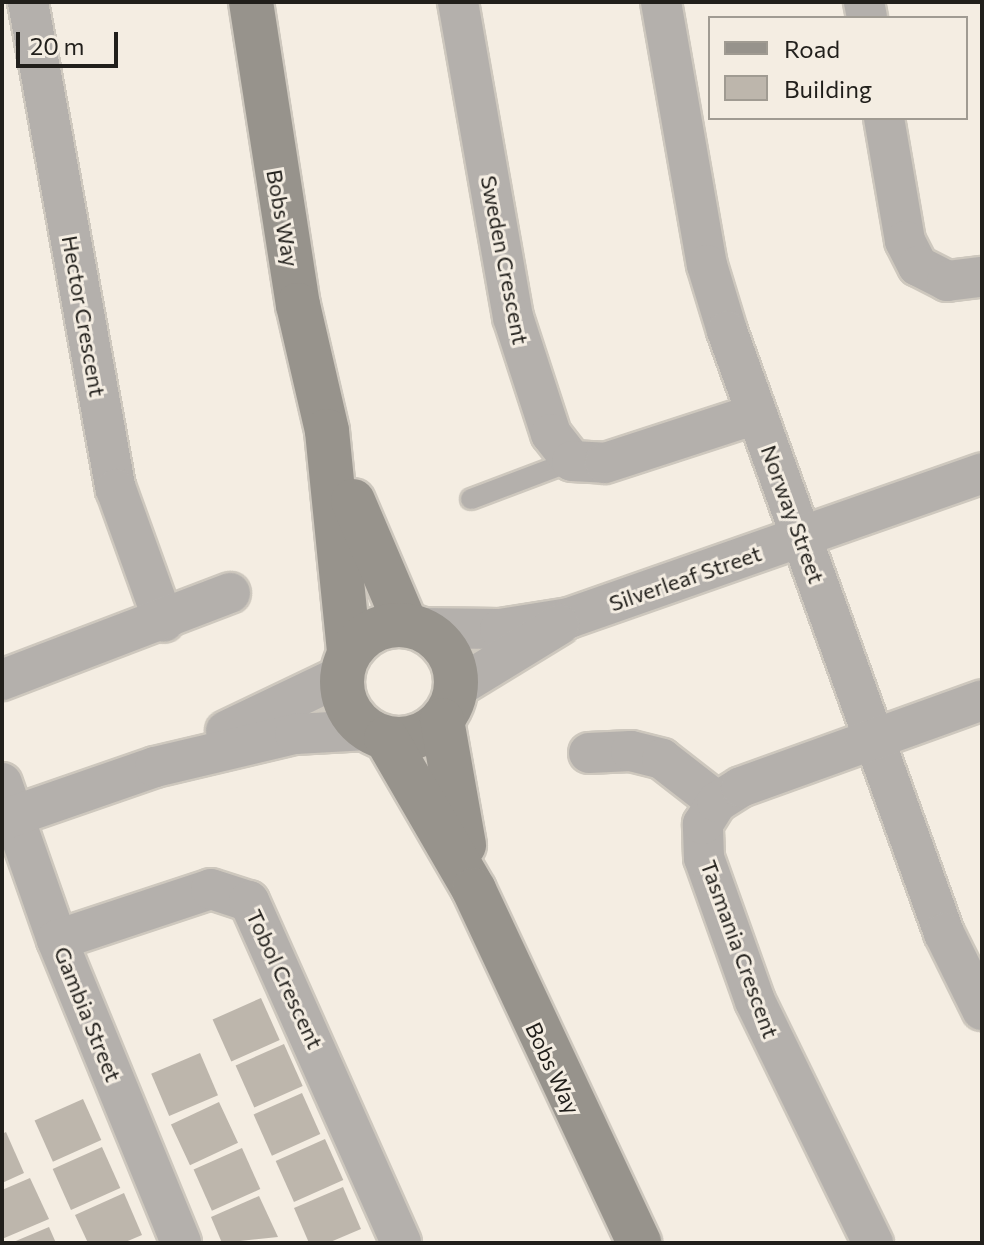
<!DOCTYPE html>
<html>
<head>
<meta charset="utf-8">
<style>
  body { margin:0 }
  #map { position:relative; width:984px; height:1245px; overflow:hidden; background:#f4ede2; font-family:Commissioner,sans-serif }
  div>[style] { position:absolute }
  .building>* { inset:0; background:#bdb6ac; transform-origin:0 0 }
  .roads { filter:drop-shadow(2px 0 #cec8be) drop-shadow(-2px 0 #cec8be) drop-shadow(0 2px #cec8be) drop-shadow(0 -2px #cec8be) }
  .lane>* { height:20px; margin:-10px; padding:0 10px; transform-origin:10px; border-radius:10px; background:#b4b0ac }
  .street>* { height:40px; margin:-20px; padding:0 20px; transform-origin:20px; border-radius:20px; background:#b4b0ac }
  .secondary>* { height:44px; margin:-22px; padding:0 22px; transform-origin:22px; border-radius:22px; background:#97938c }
  .secondary>.ring { margin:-22px; padding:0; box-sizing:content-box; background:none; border:44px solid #97938c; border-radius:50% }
  span { translate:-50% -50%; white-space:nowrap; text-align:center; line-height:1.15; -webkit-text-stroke:6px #f4ede2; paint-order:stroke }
  .street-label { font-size:22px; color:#211f1b }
  .frame { position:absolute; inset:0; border:4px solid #211f1b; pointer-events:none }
  .legend { position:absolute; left:708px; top:16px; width:260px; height:104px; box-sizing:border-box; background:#f4ede2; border:2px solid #a09b92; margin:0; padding:10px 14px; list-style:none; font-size:24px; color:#211f1b }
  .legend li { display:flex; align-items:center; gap:16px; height:40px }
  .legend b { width:40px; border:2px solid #a09b92 }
  .scale { position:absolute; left:16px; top:32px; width:102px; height:36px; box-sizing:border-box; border:4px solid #211f1b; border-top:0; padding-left:10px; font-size:24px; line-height:28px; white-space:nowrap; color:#211f1b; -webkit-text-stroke:6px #f4ede2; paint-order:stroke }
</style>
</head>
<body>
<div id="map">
  <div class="building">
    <i style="left:261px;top:998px;width:46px;height:53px;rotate:66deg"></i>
    <i style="left:284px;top:1044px;width:46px;height:53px;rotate:66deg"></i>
    <i style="left:200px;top:1053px;width:46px;height:53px;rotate:67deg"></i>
    <i style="left:302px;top:1093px;width:45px;height:53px;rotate:66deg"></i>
    <i style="left:83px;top:1099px;width:45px;height:53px;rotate:66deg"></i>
    <i style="left:219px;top:1102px;width:45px;height:53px;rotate:65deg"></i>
    <i style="clip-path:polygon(6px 1132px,24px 1173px,2px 1183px,2px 1134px)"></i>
    <i style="left:325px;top:1139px;width:45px;height:54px;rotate:66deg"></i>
    <i style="left:102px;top:1147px;width:45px;height:54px;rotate:66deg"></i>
    <i style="left:242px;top:1148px;width:45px;height:53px;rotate:66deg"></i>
    <i style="clip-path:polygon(30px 1178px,49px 1219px,2px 1239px,2px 1190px)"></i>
    <i style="clip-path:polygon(343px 1187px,361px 1229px,328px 1243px,309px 1243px,294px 1208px)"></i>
    <i style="clip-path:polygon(124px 1193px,142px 1235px,123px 1243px,88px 1243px,75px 1215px)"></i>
    <i style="clip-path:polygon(259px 1196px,278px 1237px,222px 1243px,211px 1217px)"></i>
    <i style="clip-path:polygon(49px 1227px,56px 1243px,11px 1243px)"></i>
  </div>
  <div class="roads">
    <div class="lane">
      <i style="left:471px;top:499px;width:108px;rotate:-20.6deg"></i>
    </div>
    <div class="street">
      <i style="left:28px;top:2px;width:495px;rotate:79.8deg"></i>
      <i style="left:116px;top:489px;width:141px;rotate:70.2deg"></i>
      <i style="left:458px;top:2px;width:320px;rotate:80.1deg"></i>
      <i style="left:513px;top:317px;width:123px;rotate:72deg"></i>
      <i style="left:551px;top:434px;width:34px;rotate:52deg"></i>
      <i style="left:572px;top:461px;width:33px;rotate:3deg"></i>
      <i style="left:605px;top:463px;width:159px;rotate:-18deg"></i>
      <i style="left:661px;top:2px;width:267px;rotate:80.1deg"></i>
      <i style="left:707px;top:265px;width:69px;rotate:73.1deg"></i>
      <i style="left:727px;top:331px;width:640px;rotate:70.18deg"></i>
      <i style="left:944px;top:933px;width:86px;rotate:63.7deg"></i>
      <i style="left:864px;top:2px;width:16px;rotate:79deg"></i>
      <i style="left:884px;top:118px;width:125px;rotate:80.3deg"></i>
      <i style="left:905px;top:241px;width:28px;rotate:63deg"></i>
      <i style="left:918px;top:266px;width:33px;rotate:27deg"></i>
      <i style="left:947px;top:281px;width:35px;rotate:-7deg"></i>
      <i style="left:417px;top:628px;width:83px;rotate:0.7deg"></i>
      <i style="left:500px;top:629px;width:70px;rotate:-9.1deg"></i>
      <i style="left:569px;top:618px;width:438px;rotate:-19.3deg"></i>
      <i style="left:2px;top:680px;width:244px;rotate:-20.9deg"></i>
      <i style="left:456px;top:688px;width:121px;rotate:-31.5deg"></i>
      <i style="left:226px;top:731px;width:127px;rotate:-25.6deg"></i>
      <i style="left:589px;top:753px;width:42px;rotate:-2.7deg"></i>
      <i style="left:631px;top:751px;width:32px;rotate:14deg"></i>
      <i style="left:662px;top:759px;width:70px;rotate:38deg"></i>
      <i style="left:2px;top:783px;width:166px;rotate:70.7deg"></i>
      <i style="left:57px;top:940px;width:327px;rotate:67.7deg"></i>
      <i style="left:2px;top:820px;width:162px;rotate:-19.1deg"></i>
      <i style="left:155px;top:767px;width:144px;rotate:-13.3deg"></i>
      <i style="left:295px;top:734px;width:72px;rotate:-3.2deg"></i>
      <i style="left:57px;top:940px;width:162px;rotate:-18.3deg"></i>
      <i style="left:211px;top:889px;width:40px;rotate:18deg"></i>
      <i style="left:249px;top:901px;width:374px;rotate:66deg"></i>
      <i style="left:873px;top:1243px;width:269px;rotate:-116deg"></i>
      <i style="left:755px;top:1001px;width:152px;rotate:-109.6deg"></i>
      <i style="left:704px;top:858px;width:34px;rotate:-92deg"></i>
      <i style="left:703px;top:824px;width:26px;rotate:-58deg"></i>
      <i style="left:717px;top:802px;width:28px;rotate:-32deg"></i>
      <i style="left:741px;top:787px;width:256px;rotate:-19.8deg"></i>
    </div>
    <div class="secondary">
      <i style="left:251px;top:2px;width:307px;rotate:81.2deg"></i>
      <i style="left:298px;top:305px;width:129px;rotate:77deg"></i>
      <i style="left:327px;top:431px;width:223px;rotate:84.3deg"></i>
      <i style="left:353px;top:501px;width:135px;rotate:66.9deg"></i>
      <i class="ring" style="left:342px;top:625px;width:70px;height:70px"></i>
      <i style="left:442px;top:720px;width:127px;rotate:80deg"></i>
      <i style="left:386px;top:738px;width:176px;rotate:59.9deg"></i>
      <i style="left:474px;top:890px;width:390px;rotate:64.9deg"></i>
    </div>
  </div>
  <div class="street-label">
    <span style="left:283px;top:218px;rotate:80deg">Bobs Way</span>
    <span style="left:505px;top:260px;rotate:79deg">Sweden Crescent</span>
    <span style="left:84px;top:316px;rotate:80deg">Hector Crescent</span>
    <span style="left:793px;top:514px;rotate:70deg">Norway Street</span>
    <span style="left:685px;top:578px;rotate:-19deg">Silverleaf Street</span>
    <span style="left:740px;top:949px;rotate:70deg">Tasmania Crescent</span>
    <span style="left:285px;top:979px;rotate:65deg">Tobol Crescent</span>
    <span style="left:88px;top:1014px;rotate:68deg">Gambia Street</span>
    <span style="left:553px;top:1068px;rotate:65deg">Bobs Way</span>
  </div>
  <div class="frame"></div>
  <ul class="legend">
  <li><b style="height:10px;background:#97938c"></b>Road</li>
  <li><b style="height:22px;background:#bdb6ac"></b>Building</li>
  </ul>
  <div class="scale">20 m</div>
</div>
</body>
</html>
